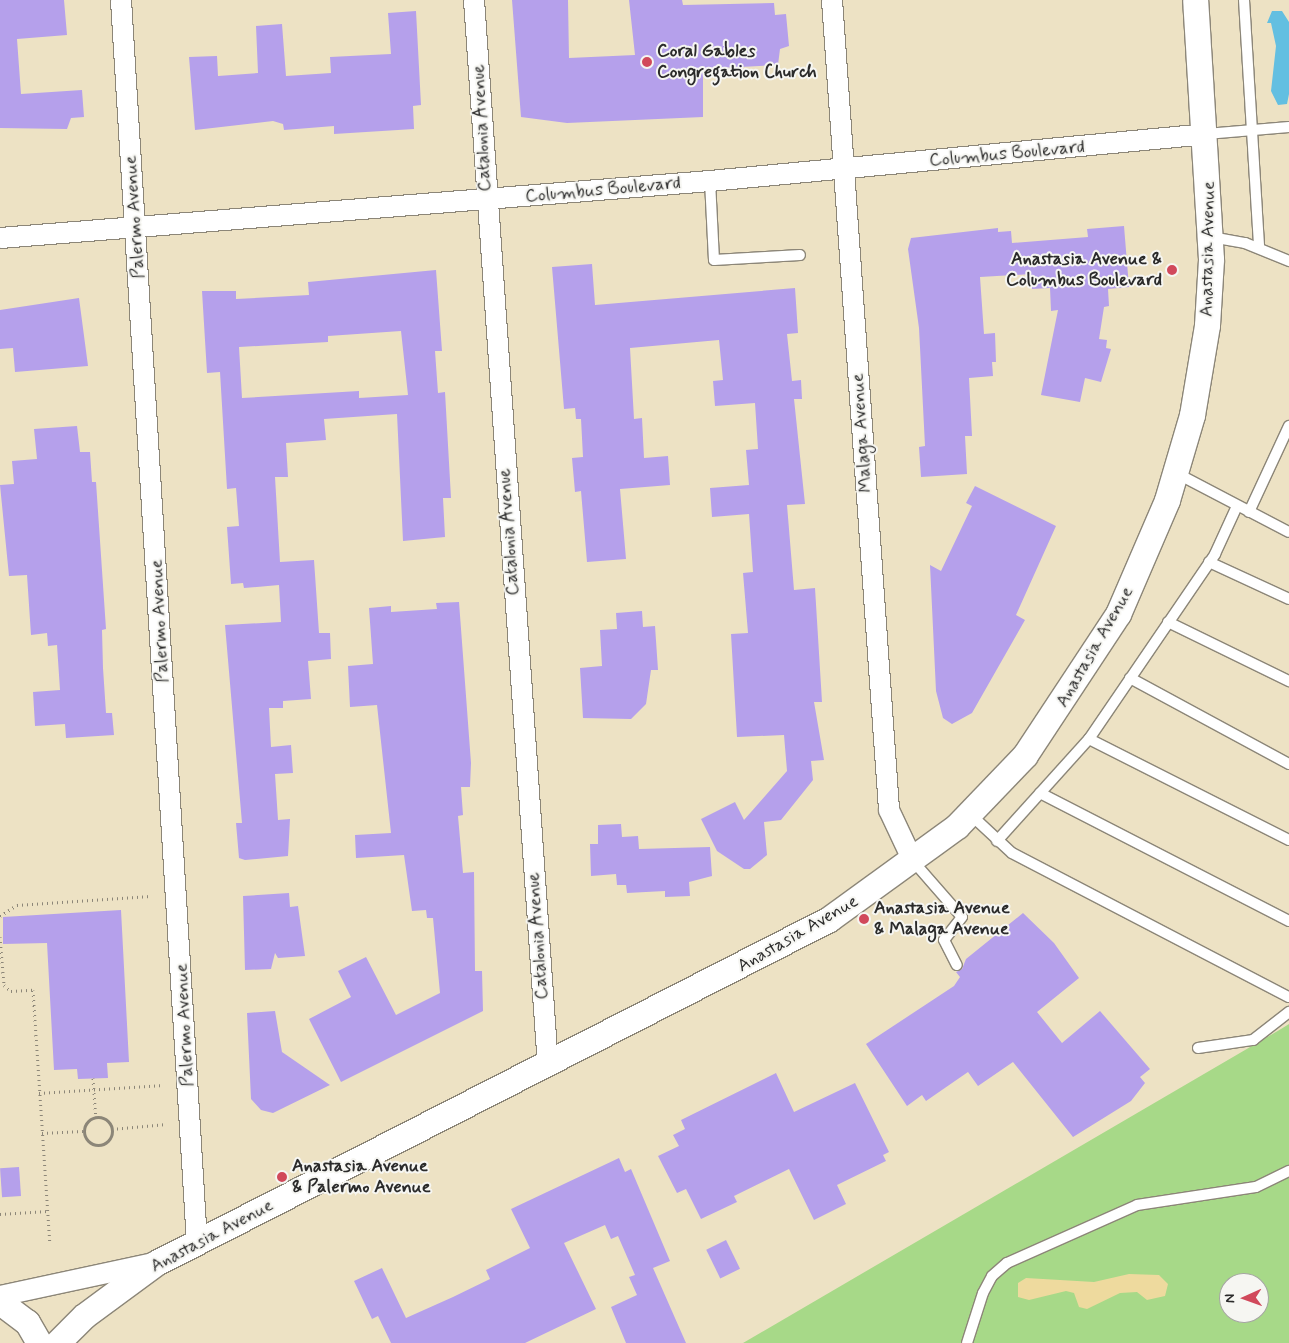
<!DOCTYPE html>
<html>
<head>
<meta charset="utf-8">
<style>
  body { margin:0 }
  #map { position:relative; width:1289px; height:1343px; overflow:hidden; background:#ede2c4; font-family:Mynerve,sans-serif }
  div>[style] { position:absolute }
  .green>* { inset:0; background:#a7d988 }
  .sand>* { inset:0; background:#eeda9e }
  .water>* { inset:0; background:#63bfe1 }
  .building>* { inset:0; background:#b5a0eb; transform-origin:0 0 }
  .path>* { height:3px; margin-top:-1.5px; transform-origin:0; background:repeating-linear-gradient(90deg,#8c8678 0 1px,transparent 0 5px) }
  .path>.ring { margin:-1.5px; padding:0; box-sizing:content-box; background:none; border:3px solid #8c8678; border-radius:50% }
  .roads { filter:drop-shadow(1px 0 #8c8678) drop-shadow(-1px 0 #8c8678) drop-shadow(0 1px #8c8678) drop-shadow(0 -1px #8c8678) }
  .service>* { height:10px; margin:-5px; padding:0 5px; transform-origin:5px; border-radius:5px; background:#fff }
  .minor>* { height:20px; margin:-10px; padding:0 10px; transform-origin:10px; border-radius:10px; background:#fff }
  .tertiary>* { height:25px; margin:-12.5px; padding:0 12.5px; transform-origin:12.5px; border-radius:12.5px; background:#fff }
  .dots>* { width:14px; height:14px; translate:-50% -50%; box-sizing:border-box; border:2px solid #f6f6f2; border-radius:50% }
  span { translate:-50% -50%; white-space:nowrap; text-align:center; line-height:1.15; -webkit-text-stroke:4px #f6f6f2; paint-order:stroke }
  .poi-label { font-size:18px; color:#2b2b2b; font-weight:700 }
  .left { translate:0 -50%; text-align:left }
  .right { translate:-100% -50%; text-align:right }
  .street-label { font-size:18px; color:#2b2b2b }
  .north { position:absolute; left:1219px; top:1273px; width:50px; height:50px; box-sizing:border-box; background:#f6f6f2; border:1px solid #a5a5a2; border-radius:50%; rotate:268deg; font-size:14px; font-weight:700; line-height:20px; text-align:center; color:#2b2b2b }
  .north::after { content:''; display:block; margin:auto; width:18px; height:22px; background:#d1495b; clip-path:polygon(50% 0,100% 100%,50% 72%,0 100%) }
</style>
</head>
<body>
<div id="map">
  <div class="green">
    <i style="clip-path:polygon(evenodd,1289px 1024px,1289px 1343px,743px 1343px,1281px 1029px,1289px 1024px,1229px 1283px,1259px 1283px,1259px 1313px,1229px 1313px,1229px 1283px)"></i>
  </div>
  <div class="sand">
    <i style="clip-path:polygon(1129px 1274px,1159px 1275px,1168px 1284px,1165px 1296px,1147px 1300px,1137px 1292px,1120px 1293px,1087px 1309px,1079px 1307px,1074px 1293px,1066px 1291px,1029px 1300px,1018px 1297px,1018px 1283px,1026px 1278px,1094px 1282px)"></i>
  </div>
  <div class="water">
    <i style="clip-path:polygon(1272px 11px,1282px 11px,1289px 22px,1289px 94px,1287px 104px,1278px 105px,1271px 91px,1276px 46px,1271px 23px,1267px 23px)"></i>
  </div>
  <div class="building">
    <i style="clip-path:polygon(0 0,64px 0,67px 35px,17px 39px,21px 94px,82px 90px,84px 117px,71px 118px,67px 129px,0 128px)"></i>
    <i style="clip-path:polygon(512px 0,568px 0,569px 58px,635px 55px,629px 0,682px 0,683px 5px,774px 3px,775px 15px,786px 14px,789px 46px,780px 49px,778px 65px,703px 69px,703px 117px,567px 123px,521px 117px)"></i>
    <i style="clip-path:polygon(416px 11px,421px 105px,413px 106px,414px 129px,334px 134px,334px 126px,284px 130px,283px 124px,273px 121px,195px 130px,189px 57px,217px 56px,218px 76px,258px 73px,256px 26px,282px 24px,286px 76px,331px 73px,330px 57px,391px 54px,388px 13px)"></i>
    <i style="clip-path:polygon(1124px 226px,1129px 287px,1108px 289px,1109px 306px,1104px 307px,1099px 339px,1107px 340px,1106px 348px,1111px 349px,1101px 382px,1085px 378px,1080px 402px,1041px 395px,1058px 310px,1051px 311px,1050px 288px,1032px 289px,1031px 274px,980px 277px,984px 334px,995px 333px,996px 362px,992px 362px,993px 376px,969px 378px,972px 436px,965px 436px,967px 474px,921px 477px,919px 447px,925px 446px,919px 328px,908px 249px,911px 238px,998px 228px,998px 232px,1011px 231px,1012px 243px,1088px 237px,1087px 229px)"></i>
    <i style="clip-path:polygon(592px 264px,595px 305px,795px 288px,798px 333px,787px 334px,792px 381px,801px 380px,802px 399px,794px 399px,805px 504px,787px 505px,794px 590px,815px 588px,822px 702px,814px 702px,824px 760px,811px 761px,813px 780px,781px 820px,764px 822px,767px 855px,750px 869px,744px 869px,717px 851px,701px 819px,735px 802px,744px 820px,787px 771px,784px 735px,737px 737px,731px 634px,748px 633px,743px 573px,753px 572px,749px 514px,712px 517px,710px 488px,749px 485px,746px 450px,758px 449px,755px 403px,715px 406px,713px 381px,723px 380px,719px 340px,630px 348px,634px 419px,642px 418px,644px 458px,668px 456px,670px 485px,620px 489px,626px 559px,587px 562px,581px 491px,575px 492px,572px 458px,583px 457px,581px 419px,576px 419px,575px 408px,564px 409px,552px 267px)"></i>
    <i style="clip-path:polygon(evenodd,436px 270px,442px 351px,435px 351px,438px 393px,445px 392px,451px 498px,443px 498px,445px 537px,403px 541px,397px 414px,324px 419px,326px 440px,286px 443px,288px 477px,275px 477px,280px 562px,314px 560px,319px 633px,330px 633px,331px 659px,308px 661px,311px 699px,283px 701px,283px 708px,269px 708px,271px 747px,291px 745px,293px 773px,275px 774px,278px 820px,290px 819px,288px 856px,245px 860px,239px 858px,236px 823px,242px 823px,225px 625px,281px 622px,279px 585px,244px 588px,243px 583px,231px 584px,227px 527px,239px 526px,236px 488px,227px 489px,220px 372px,207px 373px,202px 291px,236px 291px,236px 299px,309px 295px,308px 282px,436px 270px,401px 331px,408px 395px,359px 398px,359px 391px,242px 398px,239px 347px,328px 342px,328px 336px,401px 331px)"></i>
    <i style="clip-path:polygon(79px 298px,88px 366px,15px 372px,13px 348px,0 349px,0 310px)"></i>
    <i style="clip-path:polygon(77px 426px,80px 452px,90px 452px,92px 482px,96px 482px,106px 629px,102px 630px,103px 668px,106px 713px,112px 713px,114px 735px,66px 738px,65px 724px,35px 726px,33px 692px,60px 690px,57px 645px,48px 646px,47px 633px,31px 635px,27px 575px,9px 576px,0 485px,14px 484px,12px 461px,37px 459px,34px 429px)"></i>
    <i style="clip-path:polygon(975px 486px,1056px 526px,1016px 615px,1025px 620px,972px 713px,952px 724px,943px 718px,936px 691px,930px 565px,941px 571px,972px 506px,966px 503px)"></i>
    <i style="clip-path:polygon(459px 602px,471px 763px,470px 787px,461px 787px,463px 815px,458px 816px,463px 873px,474px 872px,475px 971px,482px 971px,483px 1011px,341px 1082px,309px 1019px,351px 997px,338px 971px,366px 957px,396px 1015px,440px 993px,433px 918px,427px 918px,426px 910px,412px 911px,404px 855px,356px 858px,355px 835px,391px 833px,377px 705px,350px 707px,348px 666px,373px 664px,369px 608px,391px 606px,391px 612px,437px 609px,436px 603px)"></i>
    <i style="clip-path:polygon(642px 611px,643px 627px,655px 626px,658px 670px,651px 670px,646px 704px,631px 719px,583px 718px,580px 668px,602px 666px,600px 630px,617px 629px,616px 613px)"></i>
    <i style="clip-path:polygon(621px 824px,622px 837px,638px 836px,639px 849px,710px 847px,712px 876px,689px 882px,690px 896px,665px 897px,665px 891px,627px 893px,626px 885px,617px 885px,616px 874px,591px 876px,590px 844px,598px 844px,598px 825px)"></i>
    <i style="clip-path:polygon(289px 893px,290px 907px,298px 906px,305px 956px,278px 958px,275px 953px,271px 969px,245px 970px,243px 896px)"></i>
    <i style="clip-path:polygon(121px 910px,129px 1062px,107px 1063px,108px 1078px,78px 1079px,77px 1069px,54px 1070px,47px 943px,3px 944px,3px 917px)"></i>
    <i style="clip-path:polygon(1023px 913px,1054px 943px,1079px 978px,1037px 1012px,1062px 1043px,1100px 1011px,1150px 1069px,1140px 1077px,1145px 1083px,1131px 1101px,1073px 1137px,1013px 1062px,978px 1086px,968px 1072px,926px 1101px,922px 1095px,907px 1106px,866px 1044px,954px 986px,960px 977px,956px 972px,962px 969px,966px 959px)"></i>
    <i style="clip-path:polygon(275px 1011px,282px 1052px,330px 1085px,273px 1113px,261px 1110px,251px 1099px,247px 1013px)"></i>
    <i style="clip-path:polygon(776px 1073px,794px 1112px,855px 1083px,889px 1152px,883px 1155px,886px 1161px,837px 1185px,846px 1204px,814px 1220px,789px 1169px,734px 1196px,737px 1202px,701px 1219px,686px 1189px,677px 1193px,658px 1156px,679px 1146px,673px 1135px,685px 1129px,681px 1120px)"></i>
    <i style="clip-path:polygon(619px 1158px,625px 1172px,631px 1169px,670px 1261px,653px 1268px,686px 1343px,626px 1343px,611px 1307px,637px 1295px,629px 1277px,635px 1275px,618px 1236px,611px 1239px,605px 1225px,564px 1243px,596px 1309px,525px 1343px,391px 1343px,378px 1316px,372px 1319px,354px 1281px,382px 1268px,406px 1318px,453px 1297px,490px 1279px,486px 1270px,530px 1248px,511px 1209px)"></i>
    <i style="left:19px;top:1167px;width:29px;height:19px;rotate:86deg"></i>
    <i style="left:726px;top:1240px;width:32px;height:22px;rotate:64deg"></i>
  </div>
  <div class="path">
    <i style="left:0;top:916px;width:20px;rotate:-33deg"></i>
    <i style="left:17px;top:905px;width:134px;rotate:-3.8deg"></i>
    <i style="left:0;top:937px;width:48px;rotate:85.2deg"></i>
    <i style="left:4px;top:985px;width:9px;rotate:41deg"></i>
    <i style="left:11px;top:991px;width:22px;rotate:-3deg"></i>
    <i style="left:33px;top:990px;width:254px;rotate:86.2deg"></i>
    <i style="left:93px;top:1078px;width:39px;rotate:86deg"></i>
    <i style="left:39px;top:1093px;width:125px;rotate:-3.7deg"></i>
    <i class="ring" style="left:84px;top:1117px;width:25px;height:25px"></i>
    <i style="left:112px;top:1129px;width:55px;rotate:-5.2deg"></i>
    <i style="left:42px;top:1133px;width:41px;rotate:-2.8deg"></i>
    <i style="left:0;top:1214px;width:48px;rotate:-3.6deg"></i>
  </div>
  <div class="roads">
    <div class="service">
      <i style="left:1244px;top:0;width:247px;rotate:86.5deg"></i>
      <i style="left:1206px;top:134px;width:83px;rotate:-4.8deg"></i>
      <i style="left:710px;top:181px;width:79px;rotate:87.1deg"></i>
      <i style="left:714px;top:260px;width:86px;rotate:-3.3deg"></i>
      <i style="left:1211px;top:237px;width:35px;rotate:10deg"></i>
      <i style="left:1245px;top:243px;width:48px;rotate:22.2deg"></i>
      <i style="left:1176px;top:473px;width:127px;rotate:27.6deg"></i>
      <i style="left:1249px;top:512px;width:95px;rotate:-65.1deg"></i>
      <i style="left:1209px;top:562px;width:88px;rotate:24.8deg"></i>
      <i style="left:1168px;top:622px;width:135px;rotate:26deg"></i>
      <i style="left:1130px;top:678px;width:181px;rotate:28.4deg"></i>
      <i style="left:1089px;top:739px;width:224px;rotate:26.8deg"></i>
      <i style="left:1040px;top:793px;width:280px;rotate:27.2deg"></i>
      <i style="left:970px;top:814px;width:57px;rotate:42.9deg"></i>
      <i style="left:1012px;top:853px;width:312px;rotate:27.5deg"></i>
      <i style="left:997px;top:841px;width:137px;rotate:-48deg"></i>
      <i style="left:1089px;top:739px;width:224px;rotate:-55.7deg"></i>
      <i style="left:1215px;top:554px;width:53px;rotate:-65.4deg"></i>
      <i style="left:913px;top:861px;width:74px;rotate:48.8deg"></i>
      <i style="left:962px;top:917px;width:29px;rotate:128deg"></i>
      <i style="left:944px;top:940px;width:28px;rotate:63deg"></i>
      <i style="left:1198px;top:1048px;width:56px;rotate:-8.3deg"></i>
      <i style="left:1253px;top:1040px;width:46px;rotate:-37.9deg"></i>
      <i style="left:967px;top:1343px;width:52px;rotate:-72.3deg"></i>
      <i style="left:983px;top:1293px;width:19px;rotate:-62deg"></i>
      <i style="left:992px;top:1276px;width:20px;rotate:-41deg"></i>
      <i style="left:1007px;top:1263px;width:142px;rotate:-24deg"></i>
      <i style="left:1137px;top:1205px;width:120px;rotate:-8.6deg"></i>
      <i style="left:1256px;top:1187px;width:37px;rotate:-26deg"></i>
    </div>
    <div class="minor">
      <i style="left:121px;top:0;width:1244px;rotate:86.5deg"></i>
      <i style="left:474px;top:0;width:1068px;rotate:86.03deg"></i>
      <i style="left:832px;top:0;width:812px;rotate:85.97deg"></i>
      <i style="left:889px;top:810px;width:56px;rotate:64.8deg"></i>
      <i style="left:0;top:238px;width:712px;rotate:-4.59deg"></i>
      <i style="left:710px;top:181px;width:498px;rotate:-5.4deg"></i>
      <i style="left:0;top:1296px;width:157px;rotate:-12.1deg"></i>
    </div>
    <div class="tertiary">
      <i style="left:0;top:1302px;width:34px;rotate:37deg"></i>
      <i style="left:27px;top:1322px;width:24px;rotate:60deg"></i>
      <i style="left:57px;top:1343px;width:38px;rotate:-45deg"></i>
      <i style="left:84px;top:1316px;width:89px;rotate:-36.4deg"></i>
      <i style="left:156px;top:1263px;width:756px;rotate:-27.07deg"></i>
      <i style="left:829px;top:919px;width:158px;rotate:-36deg"></i>
      <i style="left:957px;top:826px;width:98px;rotate:-46.2deg"></i>
      <i style="left:1025px;top:755px;width:169px;rotate:-56.6deg"></i>
      <i style="left:1118px;top:614px;width:124px;rotate:-66.7deg"></i>
      <i style="left:1167px;top:500px;width:89px;rotate:-73.6deg"></i>
      <i style="left:1192px;top:415px;width:91px;rotate:-80.5deg"></i>
      <i style="left:1207px;top:325px;width:66px;rotate:-86.5deg"></i>
      <i style="left:1211px;top:259px;width:259px;rotate:-93.5deg"></i>
    </div>
  </div>
  <div class="dots">
    <i style="left:647px;top:62px;background:#d1495b"></i>
    <i style="left:1172px;top:270px;background:#d1495b"></i>
    <i style="left:864px;top:919px;background:#d1495b"></i>
    <i style="left:282px;top:1177px;background:#d1495b"></i>
  </div>
  <div class="poi-label">
    <span class="left" style="left:657px;top:62px">Coral Gables<br>Congregation Church</span>
    <span class="right" style="left:1162px;top:270px">Anastasia Avenue &amp;<br>Columbus Boulevard</span>
    <span class="left" style="left:874px;top:919px">Anastasia Avenue<br>&amp; Malaga Avenue</span>
    <span class="left" style="left:292px;top:1177px">Anastasia Avenue<br>&amp; Palermo Avenue</span>
  </div>
  <div class="street-label">
    <span style="left:482px;top:128px;rotate:-93deg">Catalonia Avenue</span>
    <span style="left:1007px;top:154px;rotate:-5deg">Columbus Boulevard</span>
    <span style="left:603px;top:190px;rotate:-5deg">Columbus Boulevard</span>
    <span style="left:135px;top:217px;rotate:-94deg">Palermo Avenue</span>
    <span style="left:1208px;top:249px;rotate:-89deg">Anastasia Avenue</span>
    <span style="left:862px;top:433px;rotate:-94deg">Malaga Avenue</span>
    <span style="left:509px;top:532px;rotate:-94deg">Catalonia Avenue</span>
    <span style="left:160px;top:621px;rotate:-93deg">Palermo Avenue</span>
    <span style="left:1095px;top:647px;rotate:-60deg">Anastasia Avenue</span>
    <span style="left:798px;top:934px;rotate:-30deg">Anastasia Avenue</span>
    <span style="left:538px;top:936px;rotate:-94deg">Catalonia Avenue</span>
    <span style="left:185px;top:1025px;rotate:-93deg">Palermo Avenue</span>
    <span style="left:212px;top:1236px;rotate:-28deg">Anastasia Avenue</span>
  </div>
  <div class="north">N</div>
</div>
</body>
</html>
